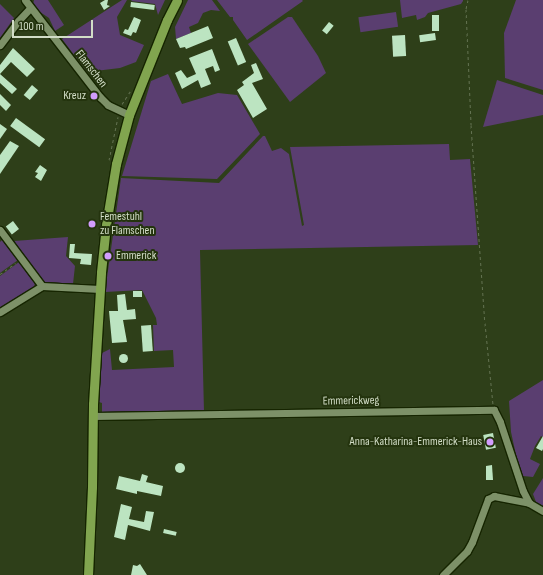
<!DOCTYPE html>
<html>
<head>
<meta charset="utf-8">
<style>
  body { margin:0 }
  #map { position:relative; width:543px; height:575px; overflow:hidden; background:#2e3f19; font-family:"Sofia Sans Condensed",sans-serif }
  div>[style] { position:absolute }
  .green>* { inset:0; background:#5a3e70; transform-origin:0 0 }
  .building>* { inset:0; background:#bce4c1; transform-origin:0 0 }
  .round { border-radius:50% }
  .path>* { height:1px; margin-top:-0.5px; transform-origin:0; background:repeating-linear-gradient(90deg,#637251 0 3px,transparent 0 6px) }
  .roads { filter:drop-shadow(1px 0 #162500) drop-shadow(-1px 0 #162500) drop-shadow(0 1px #162500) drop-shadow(0 -1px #162500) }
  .minor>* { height:7px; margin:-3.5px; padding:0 3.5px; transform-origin:3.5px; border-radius:3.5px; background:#7d9168 }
  .major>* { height:9px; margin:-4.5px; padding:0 4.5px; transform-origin:4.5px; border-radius:4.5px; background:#81a54f }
  .dots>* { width:11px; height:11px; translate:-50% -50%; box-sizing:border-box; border:2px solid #24340e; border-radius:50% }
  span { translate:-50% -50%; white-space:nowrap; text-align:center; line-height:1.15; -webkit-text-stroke:4px #24340e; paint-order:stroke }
  .street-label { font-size:12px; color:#d2ddc7 }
  .poi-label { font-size:12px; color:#d2ddc7 }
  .right { translate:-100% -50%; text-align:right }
  .left { translate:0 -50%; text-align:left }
  .scale { position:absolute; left:12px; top:20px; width:81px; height:18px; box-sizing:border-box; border:2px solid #d2ddc7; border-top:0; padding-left:5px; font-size:12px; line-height:14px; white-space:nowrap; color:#d2ddc7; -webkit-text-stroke:3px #24340e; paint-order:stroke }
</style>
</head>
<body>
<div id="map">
  <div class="green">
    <i style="clip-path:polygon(34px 0,48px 0,64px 25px,55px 31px,49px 18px,40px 12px,33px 4px)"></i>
    <i style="clip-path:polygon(122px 0,127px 0,117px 17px,120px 35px,144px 45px,136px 62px,120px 68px,87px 72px,62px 39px)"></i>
    <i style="clip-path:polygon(132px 0,165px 0,158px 15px,155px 4px,131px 1px)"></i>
    <i style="clip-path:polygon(188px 0,212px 0,220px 11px,211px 10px,203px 13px,198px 23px,189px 27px,191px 33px,176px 39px,175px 27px)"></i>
    <i style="clip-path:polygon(217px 0,302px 0,303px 1px,247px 40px,233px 20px,233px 17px,230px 17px)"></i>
    <i style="clip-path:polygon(400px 0,463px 0,463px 1px,461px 4px,428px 13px,425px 17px,417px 20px,416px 15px,402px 18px)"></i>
    <i style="clip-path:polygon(516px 0,543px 0,543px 90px,505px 78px,504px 33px)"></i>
    <i style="clip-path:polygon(0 4px,14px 18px,0 38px)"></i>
    <i style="left:396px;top:12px;width:15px;height:38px;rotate:82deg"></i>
    <i style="clip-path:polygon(288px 17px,292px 17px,318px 56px,326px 73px,290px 102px,248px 44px)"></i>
    <i style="clip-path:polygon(168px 74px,182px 104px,218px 93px,237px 95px,260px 134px,217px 179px,122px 176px,151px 81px)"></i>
    <i style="clip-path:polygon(497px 80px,543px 95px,543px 115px,483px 127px)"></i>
    <i style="clip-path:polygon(263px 136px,265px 136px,272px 151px,281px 148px,289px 154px,302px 226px,304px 225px,290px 147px,449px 144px,450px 160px,470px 159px,478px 245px,200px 250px,204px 411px,102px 413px,102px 403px,99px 402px,102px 353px,110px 349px,112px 370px,174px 367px,173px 350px,154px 351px,153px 325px,157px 325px,156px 318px,142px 290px,105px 292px,121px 178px,219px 183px)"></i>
    <i style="clip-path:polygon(68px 237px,66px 256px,75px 266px,73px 284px,45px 283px,14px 241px)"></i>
    <i style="clip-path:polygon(2px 240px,18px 260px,0 273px,0 242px)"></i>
    <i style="clip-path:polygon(19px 262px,35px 283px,34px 287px,0 309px,0 276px)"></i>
    <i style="clip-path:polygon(543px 380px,543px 437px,541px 436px,535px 446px,530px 459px,540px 464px,533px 477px,523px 476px,516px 455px,511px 432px,509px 401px)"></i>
    <i style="clip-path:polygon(543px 478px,543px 506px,536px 502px,533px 494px)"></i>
  </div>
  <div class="building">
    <i style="clip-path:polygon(105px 0,108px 0,107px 5px,110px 6px,104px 10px,100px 3px)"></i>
    <i style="left:131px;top:2px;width:24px;height:5px;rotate:7deg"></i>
    <i style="left:432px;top:15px;width:7px;height:16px"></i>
    <i style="clip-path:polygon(134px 17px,141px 20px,136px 33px,133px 32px,131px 36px,123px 33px,125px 29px,128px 30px)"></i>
    <i style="left:329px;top:22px;width:6px;height:11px;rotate:39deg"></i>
    <i style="clip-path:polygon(208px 26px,213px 38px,186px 49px,185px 47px,180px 48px,176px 39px)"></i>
    <i style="left:435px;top:33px;width:7px;height:16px;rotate:82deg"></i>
    <i style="left:405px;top:35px;width:21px;height:13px;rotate:87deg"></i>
    <i style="left:236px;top:38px;width:26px;height:9px;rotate:67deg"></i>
    <i style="clip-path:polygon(13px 48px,35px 69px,27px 77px,11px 62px,0 74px,17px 89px,12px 94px,0 83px,0 65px)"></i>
    <i style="clip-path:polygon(212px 49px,220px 70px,215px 72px,213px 66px,205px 69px,211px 84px,201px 88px,198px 80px,182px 89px,175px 73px,181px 70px,187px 78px,196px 74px,189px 58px)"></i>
    <i style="clip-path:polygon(256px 63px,263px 79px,252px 83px,267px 109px,253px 118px,237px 90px,244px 85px,242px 82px,254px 73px,251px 65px)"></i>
    <i style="left:32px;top:85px;width:8px;height:13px;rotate:40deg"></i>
    <i style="clip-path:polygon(0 94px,11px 105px,6px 111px,0 105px)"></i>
    <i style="left:16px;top:118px;width:36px;height:10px;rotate:36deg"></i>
    <i style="clip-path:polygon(0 124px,7px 129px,0 139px)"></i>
    <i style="clip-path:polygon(10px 141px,19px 146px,0 174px,0 155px)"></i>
    <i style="clip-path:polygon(40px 165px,47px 170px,41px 181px,35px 177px,38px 173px,35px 172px)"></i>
    <i style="left:13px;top:221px;width:10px;height:9px;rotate:53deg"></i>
    <i style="clip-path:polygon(70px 244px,75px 244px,74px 253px,92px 254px,91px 265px,80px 264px,81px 259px,69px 258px)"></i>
    <i style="left:133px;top:291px;width:9px;height:6px"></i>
    <i style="clip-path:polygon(125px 294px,127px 310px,135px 309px,136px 319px,123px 320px,127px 342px,112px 343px,109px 311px,118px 311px,117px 295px)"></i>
    <i style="left:151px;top:325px;width:26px;height:10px;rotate:86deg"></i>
    <i class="round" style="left:118.5px;top:353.5px;width:9px;height:9px"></i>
    <i style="left:493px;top:433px;width:15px;height:10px;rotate:79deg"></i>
    <i style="clip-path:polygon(543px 436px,543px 449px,542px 451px,536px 448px)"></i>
    <i class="round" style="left:175px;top:463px;width:10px;height:10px"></i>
    <i style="clip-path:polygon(492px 465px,493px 480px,486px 480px,486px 466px)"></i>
    <i style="clip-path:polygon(142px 474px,148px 476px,146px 482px,163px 486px,161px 496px,137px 491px,137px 494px,116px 489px,119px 476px,140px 481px)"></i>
    <i style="clip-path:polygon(121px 504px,132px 507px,129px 519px,144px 522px,146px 511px,154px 512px,150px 531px,128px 525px,125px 540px,114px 537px)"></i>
    <i style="left:164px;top:529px;width:13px;height:4px;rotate:13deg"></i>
    <i style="clip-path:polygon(140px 564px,147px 575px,131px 575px,133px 565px,137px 566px)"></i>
  </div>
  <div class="path">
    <i style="left:468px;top:0;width:9px;rotate:103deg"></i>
    <i style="left:466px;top:9px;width:116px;rotate:87.5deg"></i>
    <i style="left:471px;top:125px;width:198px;rotate:86deg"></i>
    <i style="left:485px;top:323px;width:81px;rotate:84.4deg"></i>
    <i style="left:122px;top:104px;width:17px;rotate:-57deg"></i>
    <i style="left:109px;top:160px;width:44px;rotate:-78.2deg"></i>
    <i style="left:0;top:274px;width:19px;rotate:-35deg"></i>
  </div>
  <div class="roads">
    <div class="minor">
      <i style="left:25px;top:0;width:123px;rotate:52.3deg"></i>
      <i style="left:100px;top:97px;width:11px;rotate:45deg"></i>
      <i style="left:108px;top:105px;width:23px;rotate:25deg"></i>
      <i style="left:0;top:45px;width:30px;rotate:-53deg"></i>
      <i style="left:18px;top:21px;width:18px;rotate:-47deg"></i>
      <i style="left:0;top:230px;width:70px;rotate:53.1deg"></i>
      <i style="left:42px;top:286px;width:58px;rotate:3deg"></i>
      <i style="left:0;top:312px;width:49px;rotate:-31.8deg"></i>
      <i style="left:93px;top:416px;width:401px;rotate:-0.9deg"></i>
      <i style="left:494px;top:410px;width:13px;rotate:63deg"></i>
      <i style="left:500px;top:422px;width:73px;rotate:71.6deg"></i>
      <i style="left:523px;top:491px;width:13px;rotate:63deg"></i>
      <i style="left:529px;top:503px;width:16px;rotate:30deg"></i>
      <i style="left:443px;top:575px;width:34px;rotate:-45deg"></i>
      <i style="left:467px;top:551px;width:10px;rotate:-61deg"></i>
      <i style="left:472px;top:542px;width:46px;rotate:-69.6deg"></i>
      <i style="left:488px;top:499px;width:7px;rotate:-27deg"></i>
      <i style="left:494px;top:496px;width:36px;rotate:11deg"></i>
    </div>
    <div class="major">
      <i style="left:88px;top:575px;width:88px;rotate:-87.4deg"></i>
      <i style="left:92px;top:487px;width:83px;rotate:-89.3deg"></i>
      <i style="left:93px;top:404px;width:132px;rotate:-86.5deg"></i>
      <i style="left:101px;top:272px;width:47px;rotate:-83.9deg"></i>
      <i style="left:106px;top:225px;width:62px;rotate:-80.7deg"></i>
      <i style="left:116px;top:164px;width:51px;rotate:-75.1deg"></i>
      <i style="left:129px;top:115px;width:102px;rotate:-68.2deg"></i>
      <i style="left:167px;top:20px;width:22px;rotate:-63deg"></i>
    </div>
  </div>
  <div class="dots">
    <i style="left:94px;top:96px;background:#d29dfd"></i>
    <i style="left:92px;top:224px;background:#d29dfd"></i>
    <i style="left:108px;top:256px;background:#d29dfd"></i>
    <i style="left:490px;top:442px;background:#d29dfd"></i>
  </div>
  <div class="street-label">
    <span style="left:91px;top:69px;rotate:52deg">Flamschen</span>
    <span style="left:351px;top:401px;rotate:-1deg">Emmerickweg</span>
  </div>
  <div class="poi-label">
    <span class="right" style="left:86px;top:96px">Kreuz</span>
    <span class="left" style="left:100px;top:224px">Femestuhl<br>zu Flamschen</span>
    <span class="left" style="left:116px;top:256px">Emmerick</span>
    <span class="right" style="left:482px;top:442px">Anna-Katharina-Emmerick-Haus</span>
  </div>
  <div class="scale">100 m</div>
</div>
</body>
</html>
